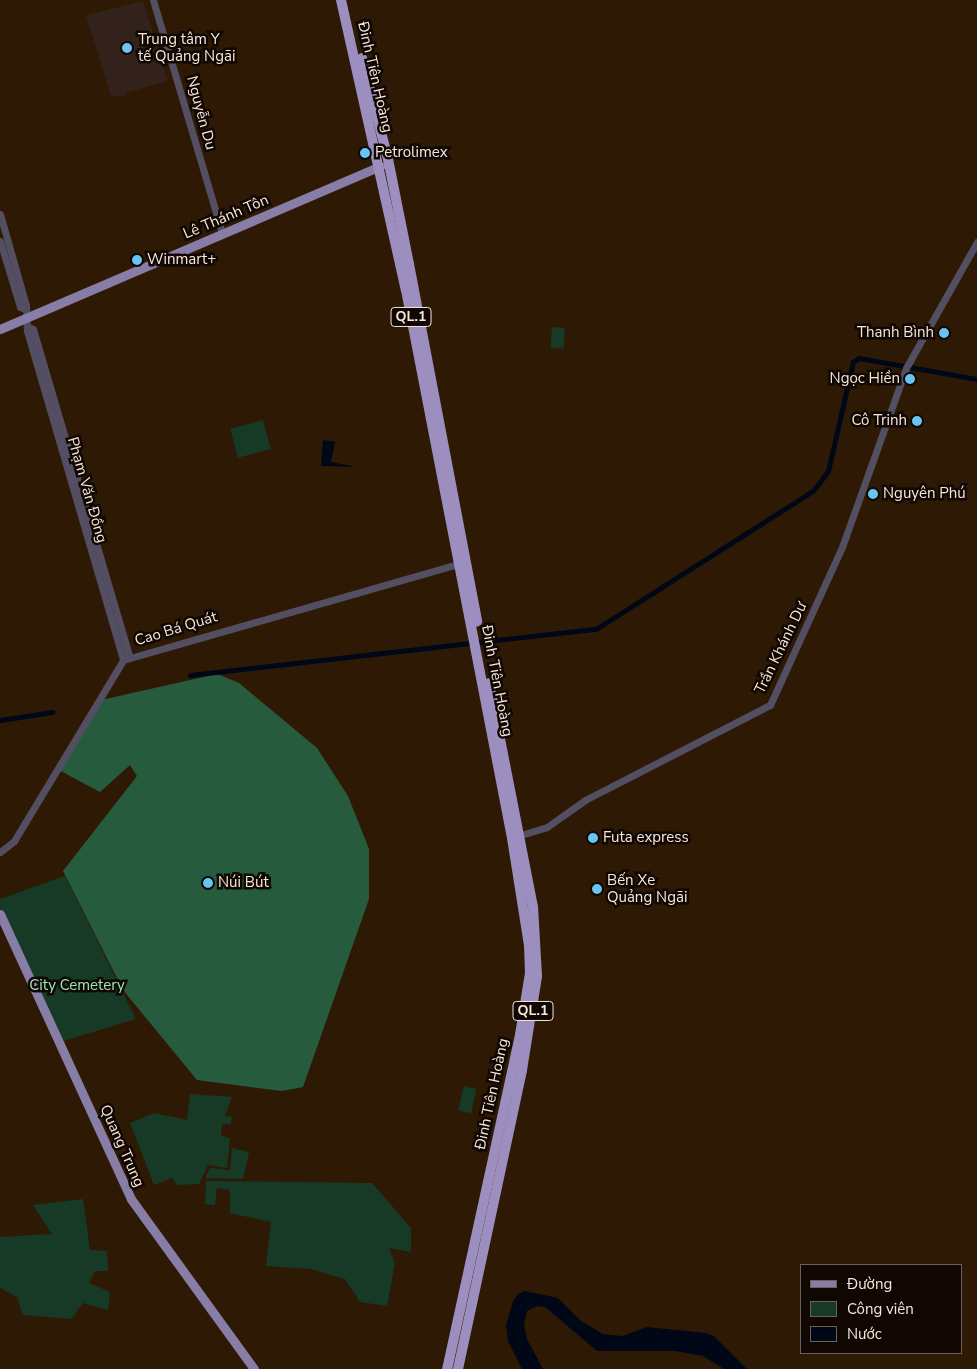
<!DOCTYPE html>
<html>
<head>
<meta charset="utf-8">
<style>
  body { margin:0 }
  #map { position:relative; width:977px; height:1369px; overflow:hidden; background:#2e1a04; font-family:"Nunito Sans",sans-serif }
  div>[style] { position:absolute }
  .medical>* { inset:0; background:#33211c }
  .green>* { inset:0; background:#163a26; transform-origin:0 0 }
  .forest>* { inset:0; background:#275b3e }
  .water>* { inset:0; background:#000716 }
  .canal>* { height:5px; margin:-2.5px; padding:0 2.5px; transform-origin:2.5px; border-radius:2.5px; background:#000716 }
  .minor>* { height:7px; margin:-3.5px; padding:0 3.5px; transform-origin:3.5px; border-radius:3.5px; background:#534e62 }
  .major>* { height:9px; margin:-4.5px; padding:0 4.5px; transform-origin:4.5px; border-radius:4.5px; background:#877da6 }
  .highway>* { height:10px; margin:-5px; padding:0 5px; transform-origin:5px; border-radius:5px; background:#9c8fc0 }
  .dots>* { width:14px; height:14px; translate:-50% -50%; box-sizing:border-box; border:2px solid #100702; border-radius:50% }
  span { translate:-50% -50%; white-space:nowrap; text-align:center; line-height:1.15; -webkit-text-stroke:5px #100702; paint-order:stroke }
  .shield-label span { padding:1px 4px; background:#100702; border:1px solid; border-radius:4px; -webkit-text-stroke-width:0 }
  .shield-label { font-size:14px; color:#f6e8db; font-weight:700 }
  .poi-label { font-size:15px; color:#f6e8db }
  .left { translate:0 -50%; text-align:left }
  .right { translate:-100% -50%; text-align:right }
  .street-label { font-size:15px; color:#f6e8db }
  .park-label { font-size:15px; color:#98e8b8 }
  .legend { position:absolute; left:800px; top:1264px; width:162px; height:90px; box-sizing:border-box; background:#100702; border:1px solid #6c6159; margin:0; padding:6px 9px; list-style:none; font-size:15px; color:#f6e8db }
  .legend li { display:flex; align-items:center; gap:10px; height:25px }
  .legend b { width:25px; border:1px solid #6c6159 }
</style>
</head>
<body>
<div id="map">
  <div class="medical">
    <i style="clip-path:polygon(143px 1px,168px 81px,125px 93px,125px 96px,111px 96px,86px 15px)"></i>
  </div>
  <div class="green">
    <i style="left:552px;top:327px;width:13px;height:21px;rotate:4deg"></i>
    <i style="left:263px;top:420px;width:30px;height:34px;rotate:75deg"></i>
    <i style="clip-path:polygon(65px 876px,136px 1019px,60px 1042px,0 907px,0 899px)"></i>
    <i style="left:464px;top:1086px;width:13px;height:25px;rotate:13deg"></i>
    <i style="clip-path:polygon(190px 1094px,232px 1097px,225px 1116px,233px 1117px,230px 1124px,222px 1124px,221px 1136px,230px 1138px,227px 1168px,208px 1165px,199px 1184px,177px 1185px,172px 1178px,154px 1185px,130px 1123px,154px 1113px,187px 1120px)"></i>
    <i style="clip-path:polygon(232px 1148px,249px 1152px,243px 1179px,205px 1178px,210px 1168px,230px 1170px)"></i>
    <i style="clip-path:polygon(206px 1181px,372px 1183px,411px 1228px,411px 1252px,389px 1248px,395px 1263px,387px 1306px,360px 1302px,345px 1279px,310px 1269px,266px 1266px,271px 1222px,230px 1213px,230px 1190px,217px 1188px,215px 1205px,205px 1204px)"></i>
    <i style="clip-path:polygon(83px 1199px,90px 1250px,107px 1251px,108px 1271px,95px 1271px,89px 1283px,110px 1292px,108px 1310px,83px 1303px,71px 1319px,23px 1315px,17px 1297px,0 1288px,0 1237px,52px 1234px,33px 1205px)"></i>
  </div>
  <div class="forest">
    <i style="clip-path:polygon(217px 674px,239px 683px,317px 748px,348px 796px,369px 849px,369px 899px,303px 1087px,282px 1091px,197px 1080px,123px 990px,63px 871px,137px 776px,130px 765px,100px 792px,57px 769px,101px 700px)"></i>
  </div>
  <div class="water">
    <i style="clip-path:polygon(323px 440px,335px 442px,331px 462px,356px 467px,321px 466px)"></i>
    <i style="clip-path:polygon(525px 1291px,558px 1298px,581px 1321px,603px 1334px,623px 1336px,647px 1327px,706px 1333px,714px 1336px,747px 1369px,724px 1369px,703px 1356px,675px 1351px,597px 1351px,545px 1307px,537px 1306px,527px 1311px,524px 1325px,527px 1339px,543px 1369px,522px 1369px,508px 1341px,506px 1325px,513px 1301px,518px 1294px)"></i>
  </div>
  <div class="canal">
    <i style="left:190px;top:675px;width:409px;rotate:-6.5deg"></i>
    <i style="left:596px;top:629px;width:257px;rotate:-32.5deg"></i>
    <i style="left:813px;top:491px;width:25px;rotate:-53deg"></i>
    <i style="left:828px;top:471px;width:112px;rotate:-77.1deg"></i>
    <i style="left:853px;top:362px;width:7px;rotate:-34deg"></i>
    <i style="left:859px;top:358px;width:120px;rotate:10.1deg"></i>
    <i style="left:0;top:720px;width:53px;rotate:-8.7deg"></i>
  </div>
  <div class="minor">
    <i style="left:153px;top:0;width:243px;rotate:73.5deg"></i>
    <i style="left:0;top:214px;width:95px;rotate:74.1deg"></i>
    <i style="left:26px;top:305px;width:26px;rotate:88deg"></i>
    <i style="left:27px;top:331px;width:343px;rotate:73.7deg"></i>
    <i style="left:0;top:241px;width:69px;rotate:73.1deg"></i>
    <i style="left:20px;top:307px;width:5px;rotate:22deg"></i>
    <i style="left:29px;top:327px;width:4px;rotate:27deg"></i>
    <i style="left:33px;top:329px;width:343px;rotate:73.6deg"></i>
    <i style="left:521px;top:835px;width:27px;rotate:-17deg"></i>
    <i style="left:547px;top:827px;width:47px;rotate:-35.4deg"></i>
    <i style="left:585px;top:800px;width:208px;rotate:-27.2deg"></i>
    <i style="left:770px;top:705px;width:174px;rotate:-65.5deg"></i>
    <i style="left:842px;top:547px;width:190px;rotate:-70.3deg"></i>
    <i style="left:906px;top:368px;width:145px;rotate:-60.6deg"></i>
    <i style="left:0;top:852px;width:18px;rotate:-38deg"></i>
    <i style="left:14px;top:841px;width:211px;rotate:-58.9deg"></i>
    <i style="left:123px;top:660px;width:348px;rotate:-16deg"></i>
  </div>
  <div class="major">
    <i style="left:0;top:329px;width:414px;rotate:-23.2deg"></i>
    <i style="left:0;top:914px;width:314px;rotate:65.3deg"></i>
    <i style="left:131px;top:1199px;width:210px;rotate:54.1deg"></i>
  </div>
  <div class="highway">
    <i style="left:341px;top:0;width:297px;rotate:77.4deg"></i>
    <i style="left:406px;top:290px;width:558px;rotate:79.05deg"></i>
    <i style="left:512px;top:838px;width:108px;rotate:81deg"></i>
    <i style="left:529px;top:945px;width:28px;rotate:88deg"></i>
    <i style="left:530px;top:973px;width:63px;rotate:99.2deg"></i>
    <i style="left:520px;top:1035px;width:342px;rotate:102.3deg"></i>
    <i style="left:362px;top:58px;width:104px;rotate:75.6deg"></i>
    <i style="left:388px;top:159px;width:107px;rotate:78.7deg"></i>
    <i style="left:409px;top:264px;width:364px;rotate:79.2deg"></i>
    <i style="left:458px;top:1369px;width:306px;rotate:-77.9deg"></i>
    <i style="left:522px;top:1070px;width:95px;rotate:-80.9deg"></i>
    <i style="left:537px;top:976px;width:69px;rotate:-93.3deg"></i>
    <i style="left:533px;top:907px;width:228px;rotate:-101.1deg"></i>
  </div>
  <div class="dots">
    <i style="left:127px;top:48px;background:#68c4f0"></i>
    <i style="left:365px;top:153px;background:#68c4f0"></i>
    <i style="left:137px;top:260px;background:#68c4f0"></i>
    <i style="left:944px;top:333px;background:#68c4f0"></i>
    <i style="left:910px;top:379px;background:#68c4f0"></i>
    <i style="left:917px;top:421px;background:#68c4f0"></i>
    <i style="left:873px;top:494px;background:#68c4f0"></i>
    <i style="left:593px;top:838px;background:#68c4f0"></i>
    <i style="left:208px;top:883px;background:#68c4f0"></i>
    <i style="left:597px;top:889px;background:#68c4f0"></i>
  </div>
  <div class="shield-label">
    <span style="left:411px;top:317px">QL.1</span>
    <span style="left:533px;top:1011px">QL.1</span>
  </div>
  <div class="poi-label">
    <span class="left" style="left:138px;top:48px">Trung tâm Y<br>tế Quảng Ngãi</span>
    <span class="left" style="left:375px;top:153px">Petrolimex</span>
    <span class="left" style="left:147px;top:260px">Winmart+</span>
    <span class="right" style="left:934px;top:333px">Thanh Bình</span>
    <span class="right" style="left:900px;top:379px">Ngọc Hiền</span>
    <span class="right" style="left:907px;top:421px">Cô Trinh</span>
    <span class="left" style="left:883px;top:494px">Nguyên Phú</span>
    <span class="left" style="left:603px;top:838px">Futa express</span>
    <span class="left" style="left:607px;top:889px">Bến Xe<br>Quảng Ngãi</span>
    <span class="left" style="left:218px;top:883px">Núi Bút</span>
  </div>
  <div class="street-label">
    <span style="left:375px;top:77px;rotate:77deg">Đinh Tiên Hoàng</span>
    <span style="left:201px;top:113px;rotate:75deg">Nguyễn Du</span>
    <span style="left:226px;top:217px;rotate:-23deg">Lê Thánh Tôn</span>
    <span style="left:87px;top:490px;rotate:74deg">Phạm Văn Đồng</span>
    <span style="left:176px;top:629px;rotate:-17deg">Cao Bá Quát</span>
    <span style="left:781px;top:648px;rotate:-64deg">Trần Khánh Dư</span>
    <span style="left:497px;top:681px;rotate:79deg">Đinh Tiên Hoàng</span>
    <span style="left:492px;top:1094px;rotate:-78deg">Đinh Tiên Hoàng</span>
    <span style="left:122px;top:1146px;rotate:66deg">Quang Trung</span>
  </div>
  <div class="park-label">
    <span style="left:77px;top:986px">City Cemetery</span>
  </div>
  <ul class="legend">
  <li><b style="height:6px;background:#877da6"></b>Đường</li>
  <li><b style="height:14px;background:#163a26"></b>Công viên</li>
  <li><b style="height:14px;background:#000716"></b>Nước</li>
  </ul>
</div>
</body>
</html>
